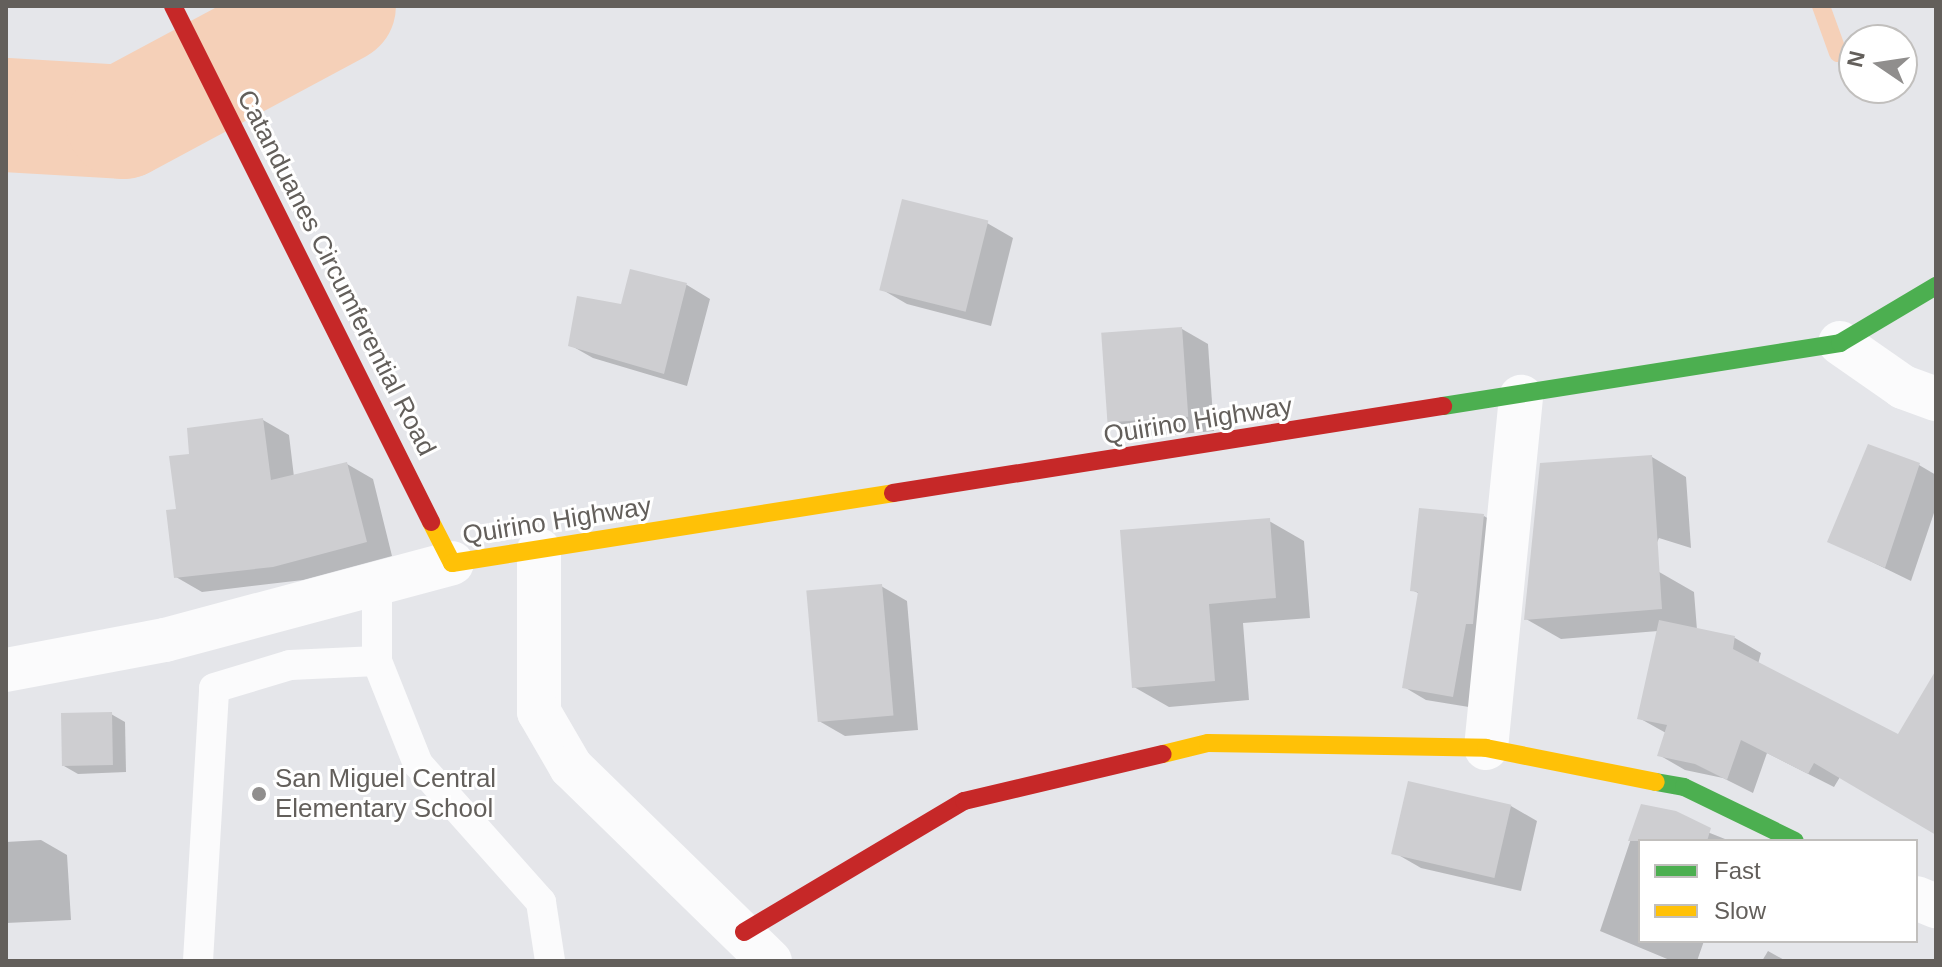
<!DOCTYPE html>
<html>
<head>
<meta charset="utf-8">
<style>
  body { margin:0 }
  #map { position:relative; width:1942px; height:967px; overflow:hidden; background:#e5e6ea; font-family:Arial,sans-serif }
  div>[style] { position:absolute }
  .shadow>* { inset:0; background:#0003 }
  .stream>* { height:18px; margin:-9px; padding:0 9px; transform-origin:9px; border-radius:9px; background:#f5d0b8 }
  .river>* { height:114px; margin:-57px; padding:0 57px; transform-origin:57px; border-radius:57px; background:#f5d0b8 }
  .building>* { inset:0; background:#ceced1; transform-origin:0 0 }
  .lane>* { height:30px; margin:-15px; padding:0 15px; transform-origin:15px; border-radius:15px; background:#fbfbfc }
  .street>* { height:44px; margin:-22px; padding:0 22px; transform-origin:22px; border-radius:22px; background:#fbfbfc }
  .fast>* { height:18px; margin:-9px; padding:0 9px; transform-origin:9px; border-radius:9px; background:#4caf50 }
  .slow>* { height:18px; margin:-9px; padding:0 9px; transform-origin:9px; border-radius:9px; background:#ffc107 }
  .jam>* { height:18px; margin:-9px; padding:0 9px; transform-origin:9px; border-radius:9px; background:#c62828 }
  .dots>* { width:22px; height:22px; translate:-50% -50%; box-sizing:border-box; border:4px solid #fff; border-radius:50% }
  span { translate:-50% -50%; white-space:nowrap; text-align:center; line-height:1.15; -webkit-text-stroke:6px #fff; paint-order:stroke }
  .street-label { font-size:26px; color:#635f5b }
  .poi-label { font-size:26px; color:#635f5b }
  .left { translate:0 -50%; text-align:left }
  .frame { position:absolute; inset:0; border:8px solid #635f5b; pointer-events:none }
  .legend { position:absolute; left:1638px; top:839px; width:280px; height:104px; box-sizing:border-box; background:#fff; border:2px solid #c1bfbd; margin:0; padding:10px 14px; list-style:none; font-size:24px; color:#635f5b }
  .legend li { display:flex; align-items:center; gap:16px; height:40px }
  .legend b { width:40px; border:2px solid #c1bfbd }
  .north { position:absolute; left:1838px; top:24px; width:80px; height:80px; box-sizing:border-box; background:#fff; border:2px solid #c1bfbd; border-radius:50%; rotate:283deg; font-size:22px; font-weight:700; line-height:32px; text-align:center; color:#635f5b }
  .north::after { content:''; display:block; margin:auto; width:28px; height:36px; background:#908e8d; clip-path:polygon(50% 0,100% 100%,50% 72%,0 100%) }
</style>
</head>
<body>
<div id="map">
  <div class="shadow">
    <i style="clip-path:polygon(987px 223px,1013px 238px,991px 326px,907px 304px,881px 289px)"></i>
    <i style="clip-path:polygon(631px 271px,687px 285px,710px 299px,687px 386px,593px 358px,570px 345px,622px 307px)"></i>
    <i style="clip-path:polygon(1182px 329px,1208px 344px,1214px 431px,1136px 438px,1110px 423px)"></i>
    <i style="clip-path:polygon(263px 420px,289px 435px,294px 477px,347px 464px,373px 479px,392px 556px,303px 580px,202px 592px,176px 577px,178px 510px,192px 455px)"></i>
    <i style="clip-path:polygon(1652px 457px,1686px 477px,1691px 548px,1659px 538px,1647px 565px,1694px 592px,1697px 630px,1735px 638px,1761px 653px,1758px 664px,1899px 737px,1936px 730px,1936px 833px,1840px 777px,1834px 787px,1767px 753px,1753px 793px,1723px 778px,1685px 770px,1659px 755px,1666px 733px,1639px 718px,1658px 631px,1561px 639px,1526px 619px)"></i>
    <i style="clip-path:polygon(1919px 465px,1936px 475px,1936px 507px,1911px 581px,1829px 541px)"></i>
    <i style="clip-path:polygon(1484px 516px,1505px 529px,1475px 708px,1426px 700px,1404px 687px,1420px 594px,1412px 590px)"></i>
    <i style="clip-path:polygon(1269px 521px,1304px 541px,1310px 618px,1243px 623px,1249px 700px,1169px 707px,1134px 687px)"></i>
    <i style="clip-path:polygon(881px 586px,907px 601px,918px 730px,845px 736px,819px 721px)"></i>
    <i style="clip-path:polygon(111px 714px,125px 722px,126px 772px,78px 774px,64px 766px)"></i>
    <i style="clip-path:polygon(1410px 783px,1511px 806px,1537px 821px,1521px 891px,1421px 868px,1395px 853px)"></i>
    <i style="clip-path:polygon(1642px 806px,1730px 841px,1640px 841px,1640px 941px,1704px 941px,1697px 961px,1672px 961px,1600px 931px)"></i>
    <i style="clip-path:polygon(41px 840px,67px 855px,71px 920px,6px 923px,6px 842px)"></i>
    <i style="clip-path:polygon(1768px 951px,1786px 961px,1762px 961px)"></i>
  </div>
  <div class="stream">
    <i style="left:1821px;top:6px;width:50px;rotate:70.1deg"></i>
  </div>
  <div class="river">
    <i style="left:6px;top:115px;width:117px;rotate:3.4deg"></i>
    <i style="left:123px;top:122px;width:245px;rotate:-28.2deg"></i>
  </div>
  <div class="building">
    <i style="left:902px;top:199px;width:89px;height:94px;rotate:14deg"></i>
    <i style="clip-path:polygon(630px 269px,687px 283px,664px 374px,568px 346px,577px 296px,621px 304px)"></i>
    <i style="left:1182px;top:327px;width:90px;height:81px;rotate:86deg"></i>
    <i style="clip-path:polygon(263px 418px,271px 480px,347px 462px,367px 542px,273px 567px,174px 578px,166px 510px,176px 509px,169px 456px,189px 454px,187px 428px)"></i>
    <i style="clip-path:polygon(1868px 444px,1920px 463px,1885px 568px,1827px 542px)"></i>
    <i style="clip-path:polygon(1652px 455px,1662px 609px,1524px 620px,1540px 463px)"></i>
    <i style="clip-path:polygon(1419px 508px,1484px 514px,1473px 624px,1466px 624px,1453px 697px,1402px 688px,1418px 592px,1410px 591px)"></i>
    <i style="clip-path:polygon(1270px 518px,1276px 598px,1209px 604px,1215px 681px,1132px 688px,1120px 530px)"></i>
    <i style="left:882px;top:584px;width:132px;height:76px;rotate:85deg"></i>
    <i style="clip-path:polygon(1659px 620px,1735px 636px,1733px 649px,1898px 734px,1936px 670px,1936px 835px,1814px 763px,1808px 774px,1741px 740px,1727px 780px,1695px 764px,1657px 756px,1667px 725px,1637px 719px)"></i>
    <i style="left:112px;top:712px;width:53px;height:51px;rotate:89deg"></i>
    <i style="left:1408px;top:781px;width:106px;height:75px;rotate:13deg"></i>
    <i style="clip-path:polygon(1641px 804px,1676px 811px,1711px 828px,1707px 841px,1628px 841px)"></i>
  </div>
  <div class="lane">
    <i style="left:377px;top:661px;width:111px;rotate:68.3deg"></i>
    <i style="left:418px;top:764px;width:185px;rotate:48.3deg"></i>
    <i style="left:541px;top:902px;width:60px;rotate:81.3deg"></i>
    <i style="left:198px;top:961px;width:273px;rotate:-86.6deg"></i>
    <i style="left:214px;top:688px;width:79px;rotate:-16.8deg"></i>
    <i style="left:290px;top:665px;width:87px;rotate:-2.6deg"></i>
    <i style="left:377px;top:661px;width:74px;rotate:-90deg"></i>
  </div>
  <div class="street">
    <i style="left:1840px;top:343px;width:77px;rotate:34.9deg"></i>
    <i style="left:1903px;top:387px;width:35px;rotate:20deg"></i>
    <i style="left:539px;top:550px;width:162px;rotate:90deg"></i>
    <i style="left:539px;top:712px;width:64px;rotate:59.8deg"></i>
    <i style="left:571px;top:767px;width:278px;rotate:44.3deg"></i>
    <i style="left:6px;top:670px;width:162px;rotate:-10.7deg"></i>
    <i style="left:165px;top:640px;width:297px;rotate:-15deg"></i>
    <i style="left:1486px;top:748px;width:353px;rotate:-84.3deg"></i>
    <i style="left:1916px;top:898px;width:22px;rotate:22deg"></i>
  </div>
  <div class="fast">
    <i style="left:1443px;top:406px;width:402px;rotate:-9deg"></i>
    <i style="left:1840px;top:343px;width:112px;rotate:-30.7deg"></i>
    <i style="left:1656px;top:782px;width:28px;rotate:10deg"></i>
    <i style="left:1684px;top:787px;width:123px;rotate:25.9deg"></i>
  </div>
  <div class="slow">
    <i style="left:431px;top:522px;width:46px;rotate:62.9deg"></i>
    <i style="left:452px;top:563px;width:447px;rotate:-9deg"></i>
    <i style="left:1163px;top:754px;width:46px;rotate:-13.7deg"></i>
    <i style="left:1208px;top:743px;width:278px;rotate:1deg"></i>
    <i style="left:1486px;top:748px;width:173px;rotate:11.3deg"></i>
  </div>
  <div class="jam">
    <i style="left:173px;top:6px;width:577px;rotate:63.43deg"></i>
    <i style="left:893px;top:493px;width:557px;rotate:-8.99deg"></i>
    <i style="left:744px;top:932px;width:256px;rotate:-30.8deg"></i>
    <i style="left:964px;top:801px;width:204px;rotate:-13.3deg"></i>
  </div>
  <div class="dots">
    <i style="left:259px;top:794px;background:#908e8d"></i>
  </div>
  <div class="street-label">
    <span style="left:336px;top:273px;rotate:63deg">Catanduanes Circumferential Road</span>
    <span style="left:1198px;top:421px;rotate:-9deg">Quirino Highway</span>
    <span style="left:557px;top:521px;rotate:-9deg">Quirino Highway</span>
  </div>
  <div class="poi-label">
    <span class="left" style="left:275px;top:794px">San Miguel Central<br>Elementary School</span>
  </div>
  <div class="frame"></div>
  <ul class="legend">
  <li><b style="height:10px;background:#4caf50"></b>Fast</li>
  <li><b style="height:10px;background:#ffc107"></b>Slow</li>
  </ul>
  <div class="north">N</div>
</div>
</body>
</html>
